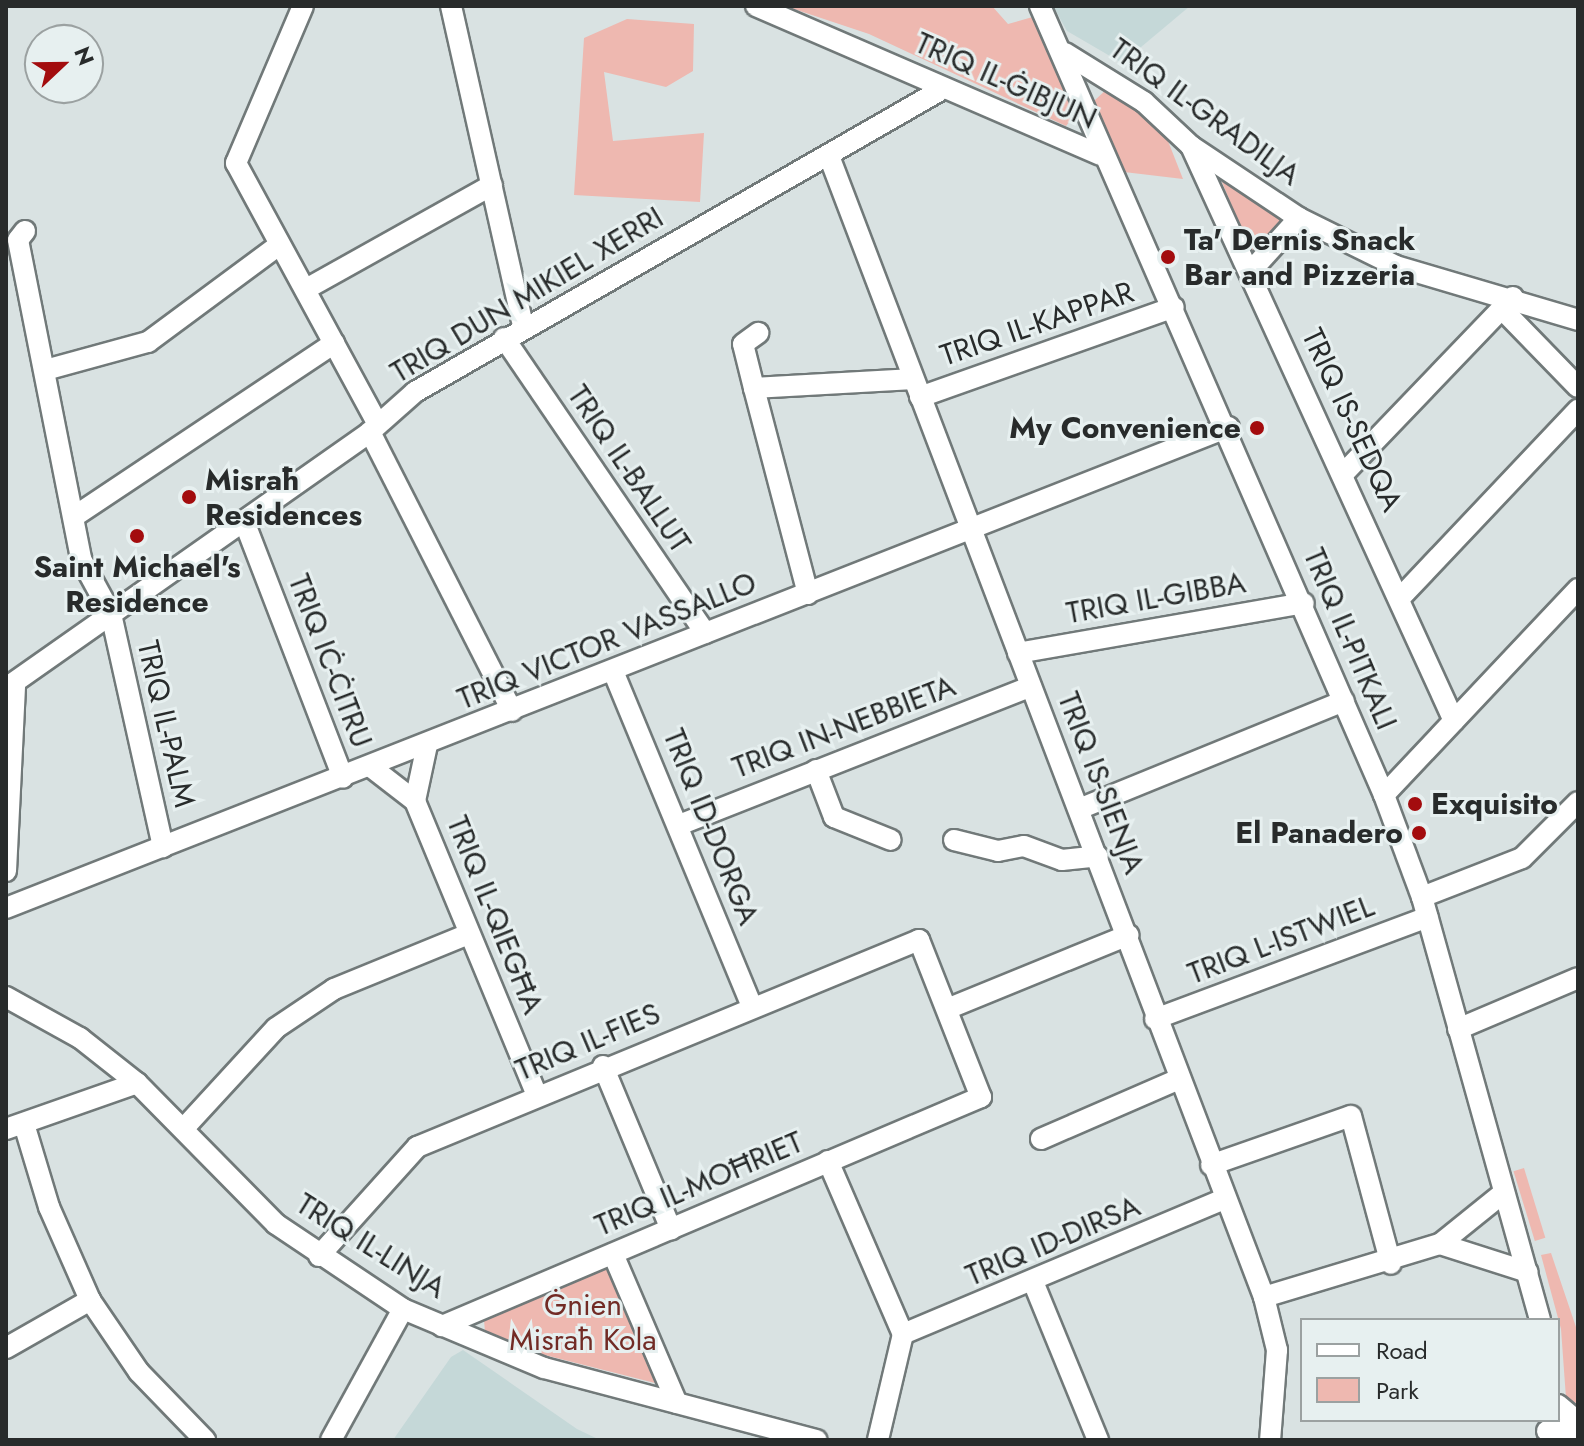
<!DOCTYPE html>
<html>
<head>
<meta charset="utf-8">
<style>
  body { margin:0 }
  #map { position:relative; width:1584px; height:1446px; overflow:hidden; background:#d9e2e2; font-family:Jost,sans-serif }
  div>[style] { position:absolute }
  .built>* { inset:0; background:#c5d8d8 }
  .green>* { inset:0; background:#eeb8b0; transform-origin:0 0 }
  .roads { filter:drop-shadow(2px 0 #717979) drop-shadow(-2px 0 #717979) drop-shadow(0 2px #717979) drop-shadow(0 -2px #717979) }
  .minor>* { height:20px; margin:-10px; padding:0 10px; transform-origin:10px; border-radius:10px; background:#fff }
  .dots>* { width:22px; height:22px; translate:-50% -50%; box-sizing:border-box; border:4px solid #e7f0f0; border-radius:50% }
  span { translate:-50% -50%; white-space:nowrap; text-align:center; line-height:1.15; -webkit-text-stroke:6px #e7f0f0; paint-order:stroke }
  .street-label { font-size:30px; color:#282b2b }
  .poi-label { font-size:30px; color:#282b2b; font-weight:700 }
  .left { translate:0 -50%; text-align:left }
  .right { translate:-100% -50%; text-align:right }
  .park-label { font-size:30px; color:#722b25 }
  .frame { position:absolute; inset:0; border:8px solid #282b2b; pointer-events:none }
  .legend { position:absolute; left:1300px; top:1318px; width:260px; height:104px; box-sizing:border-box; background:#e7f0f0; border:2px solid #9ba1a1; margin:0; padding:10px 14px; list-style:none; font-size:24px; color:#282b2b }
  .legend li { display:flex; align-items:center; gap:16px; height:40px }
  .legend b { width:40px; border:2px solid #9ba1a1 }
  .north { position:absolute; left:24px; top:24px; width:80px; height:80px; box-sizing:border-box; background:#e7f0f0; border:2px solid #9ba1a1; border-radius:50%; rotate:68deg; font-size:22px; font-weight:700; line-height:32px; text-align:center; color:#282b2b }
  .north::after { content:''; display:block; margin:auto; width:28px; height:36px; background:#a30c0e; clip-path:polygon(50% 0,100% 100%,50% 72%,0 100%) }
</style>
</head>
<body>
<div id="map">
  <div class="built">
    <i style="clip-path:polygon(1053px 6px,1190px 6px,1122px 63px,1067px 31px)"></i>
    <i style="clip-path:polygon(463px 1350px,577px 1429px,600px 1440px,393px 1440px,451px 1357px)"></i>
  </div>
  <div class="green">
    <i style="clip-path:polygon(785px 6px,992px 6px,1008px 24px,1036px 16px,1077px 112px,1066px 126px,869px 34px)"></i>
    <i style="clip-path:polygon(627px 19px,694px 24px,693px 71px,666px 87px,604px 72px,613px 141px,704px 133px,700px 202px,574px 195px,584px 38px)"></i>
    <i style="clip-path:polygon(1108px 88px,1166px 136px,1183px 179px,1124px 172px,1094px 101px)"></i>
    <i style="clip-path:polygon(1220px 177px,1287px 222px,1252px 256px)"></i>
    <i style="left:1524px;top:1168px;width:73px;height:11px;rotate:73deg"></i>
    <i style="clip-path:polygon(1551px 1253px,1578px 1333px,1578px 1404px,1566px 1398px,1561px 1329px,1541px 1255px)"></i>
    <i style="clip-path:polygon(607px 1268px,655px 1383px,525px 1350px,485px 1332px,484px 1320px)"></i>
  </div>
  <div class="roads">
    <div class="minor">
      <i style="left:303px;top:6px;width:171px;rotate:113.1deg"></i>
      <i style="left:236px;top:163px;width:297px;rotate:61.5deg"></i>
      <i style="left:451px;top:6px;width:327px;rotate:77.3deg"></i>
      <i style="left:756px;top:6px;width:375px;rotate:23.4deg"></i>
      <i style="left:1040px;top:6px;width:861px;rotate:66.44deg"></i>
      <i style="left:1384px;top:795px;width:109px;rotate:69.6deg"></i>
      <i style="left:1422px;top:897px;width:439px;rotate:74.4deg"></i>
      <i style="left:1065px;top:53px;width:93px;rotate:31.8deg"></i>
      <i style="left:1144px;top:102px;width:64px;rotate:43.1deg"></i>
      <i style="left:1191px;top:146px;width:130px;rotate:33.7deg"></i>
      <i style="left:1299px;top:218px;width:108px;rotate:26.3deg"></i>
      <i style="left:1396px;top:266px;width:190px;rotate:16.5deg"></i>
      <i style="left:1191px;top:146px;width:632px;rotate:65.42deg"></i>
      <i style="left:829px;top:156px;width:1221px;rotate:69.13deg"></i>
      <i style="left:1264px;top:1297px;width:55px;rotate:76.2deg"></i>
      <i style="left:1277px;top:1350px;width:90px;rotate:94.4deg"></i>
      <i style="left:25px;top:231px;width:11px;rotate:128deg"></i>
      <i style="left:18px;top:240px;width:325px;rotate:78.8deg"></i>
      <i style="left:81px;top:559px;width:63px;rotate:61.4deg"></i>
      <i style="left:111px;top:614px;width:239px;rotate:77.4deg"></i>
      <i style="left:1250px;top:272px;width:73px;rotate:-47.8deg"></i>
      <i style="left:306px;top:289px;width:213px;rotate:-29.2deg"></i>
      <i style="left:1503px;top:310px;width:107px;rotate:45.8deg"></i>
      <i style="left:504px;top:338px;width:357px;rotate:55.7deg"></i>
      <i style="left:49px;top:369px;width:103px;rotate:-15.3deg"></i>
      <i style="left:148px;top:342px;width:163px;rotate:-36.5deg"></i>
      <i style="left:754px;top:388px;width:45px;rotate:-104deg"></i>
      <i style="left:743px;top:344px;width:19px;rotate:-36deg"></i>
      <i style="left:920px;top:397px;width:269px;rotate:-19.5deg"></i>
      <i style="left:370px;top:432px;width:313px;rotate:63deg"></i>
      <i style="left:1344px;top:473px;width:244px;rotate:-46.2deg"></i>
      <i style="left:78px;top:514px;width:308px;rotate:-33.7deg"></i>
      <i style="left:244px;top:521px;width:275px;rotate:68.9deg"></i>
      <i style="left:808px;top:594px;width:213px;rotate:-104.7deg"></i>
      <i style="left:754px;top:388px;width:159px;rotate:-3.2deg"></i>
      <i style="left:1400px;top:598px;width:259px;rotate:-46.6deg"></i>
      <i style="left:1018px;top:653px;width:290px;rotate:-9.9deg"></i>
      <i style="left:613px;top:671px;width:364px;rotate:67.5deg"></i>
      <i style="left:6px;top:688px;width:445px;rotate:-35.1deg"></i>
      <i style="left:370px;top:432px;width:60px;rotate:-41.6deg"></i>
      <i style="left:415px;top:392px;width:604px;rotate:-29.87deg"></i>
      <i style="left:371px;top:767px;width:56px;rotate:37.7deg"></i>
      <i style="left:415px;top:801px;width:318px;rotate:67.5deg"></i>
      <i style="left:816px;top:770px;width:50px;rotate:69deg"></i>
      <i style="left:834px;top:817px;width:61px;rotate:22deg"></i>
      <i style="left:1384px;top:795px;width:283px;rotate:-46.7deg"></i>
      <i style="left:415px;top:801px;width:57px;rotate:-77.9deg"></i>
      <i style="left:1079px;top:809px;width:286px;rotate:-22.2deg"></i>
      <i style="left:679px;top:825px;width:378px;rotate:-21.5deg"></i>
      <i style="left:954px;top:840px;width:45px;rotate:14deg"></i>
      <i style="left:998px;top:851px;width:26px;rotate:-11deg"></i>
      <i style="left:1024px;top:846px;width:40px;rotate:20.2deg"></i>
      <i style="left:1062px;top:860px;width:36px;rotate:-6deg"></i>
      <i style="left:6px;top:871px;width:187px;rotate:-87.2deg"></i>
      <i style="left:1422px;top:897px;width:107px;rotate:-21.3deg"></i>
      <i style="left:1522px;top:858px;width:79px;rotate:-45deg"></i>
      <i style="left:6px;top:908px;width:1314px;rotate:-21.47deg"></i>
      <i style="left:6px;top:997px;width:85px;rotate:29deg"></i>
      <i style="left:80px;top:1038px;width:73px;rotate:38.3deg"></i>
      <i style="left:137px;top:1083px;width:198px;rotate:45.4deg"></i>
      <i style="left:276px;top:1224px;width:153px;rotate:33.8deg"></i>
      <i style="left:403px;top:1309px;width:153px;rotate:22.7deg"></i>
      <i style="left:544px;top:1368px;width:282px;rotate:14.8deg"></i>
      <i style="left:947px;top:1009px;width:196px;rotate:-22.2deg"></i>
      <i style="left:1155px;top:1019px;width:291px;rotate:-20.5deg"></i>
      <i style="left:1458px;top:1029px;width:130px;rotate:-23deg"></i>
      <i style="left:603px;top:1066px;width:177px;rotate:67.4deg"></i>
      <i style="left:24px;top:1124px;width:87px;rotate:73.2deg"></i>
      <i style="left:49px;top:1207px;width:102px;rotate:66.2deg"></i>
      <i style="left:90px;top:1300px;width:87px;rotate:55.8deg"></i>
      <i style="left:139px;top:1372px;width:95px;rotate:45.9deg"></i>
      <i style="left:185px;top:1127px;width:134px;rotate:-47.4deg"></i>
      <i style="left:276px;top:1028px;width:70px;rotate:-33.9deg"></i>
      <i style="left:334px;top:989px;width:146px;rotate:-22.2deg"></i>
      <i style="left:6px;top:1129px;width:139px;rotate:-19.3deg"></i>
      <i style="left:1041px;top:1139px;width:148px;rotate:-23.5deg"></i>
      <i style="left:828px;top:1161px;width:189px;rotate:66.6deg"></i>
      <i style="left:903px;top:1334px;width:109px;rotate:103.3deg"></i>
      <i style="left:1211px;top:1165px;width:148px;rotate:-19.3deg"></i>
      <i style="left:1351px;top:1116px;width:153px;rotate:74.9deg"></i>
      <i style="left:1440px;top:1244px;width:92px;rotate:17.7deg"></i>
      <i style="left:613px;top:1254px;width:162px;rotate:66.8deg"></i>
      <i style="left:319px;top:1256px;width:147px;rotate:-48deg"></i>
      <i style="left:417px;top:1147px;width:543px;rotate:-22.41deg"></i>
      <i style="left:919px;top:940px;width:169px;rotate:68.5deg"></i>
      <i style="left:981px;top:1097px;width:586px;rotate:156.98deg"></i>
      <i style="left:1034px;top:1284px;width:169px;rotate:67.7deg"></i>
      <i style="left:1264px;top:1297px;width:184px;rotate:-16.8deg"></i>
      <i style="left:1440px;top:1244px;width:80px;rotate:-38.9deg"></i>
      <i style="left:903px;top:1334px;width:348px;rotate:-22.8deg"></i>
      <i style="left:6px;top:1348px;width:97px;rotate:-29.7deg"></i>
      <i style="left:1558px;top:1405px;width:26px;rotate:40deg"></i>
      <i style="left:1547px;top:1431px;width:31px;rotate:-6deg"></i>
      <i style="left:331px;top:1440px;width:149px;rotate:-61.2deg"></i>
    </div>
  </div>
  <div class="dots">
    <i style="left:1168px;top:257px;background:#a30c0e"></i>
    <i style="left:1257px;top:428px;background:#a30c0e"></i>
    <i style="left:189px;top:497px;background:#a30c0e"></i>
    <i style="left:137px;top:536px;background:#a30c0e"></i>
    <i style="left:1415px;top:804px;background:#a30c0e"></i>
    <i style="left:1419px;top:833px;background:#a30c0e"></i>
  </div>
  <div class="street-label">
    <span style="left:1006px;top:81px;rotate:24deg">TRIQ IL-ĠIBJUN</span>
    <span style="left:1205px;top:112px;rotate:36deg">TRIQ IL-GRADILJA</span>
    <span style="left:527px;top:295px;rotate:-31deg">TRIQ DUN MIKIEL XERRI</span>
    <span style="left:1037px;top:324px;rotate:-19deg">TRIQ IL-KAPPAR</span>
    <span style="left:1352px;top:420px;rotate:65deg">TRIQ IS-SEDQA</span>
    <span style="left:629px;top:469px;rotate:56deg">TRIQ IL-BALLUT</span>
    <span style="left:1156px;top:598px;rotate:-10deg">TRIQ IL-GIBBA</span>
    <span style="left:1350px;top:639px;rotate:67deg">TRIQ IL-PITKALI</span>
    <span style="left:607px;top:641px;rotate:-22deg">TRIQ VICTOR VASSALLO</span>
    <span style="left:330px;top:661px;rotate:69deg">TRIQ IĊ-ĊITRU</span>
    <span style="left:166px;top:724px;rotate:77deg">TRIQ IL-PALM</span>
    <span style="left:844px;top:727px;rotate:-21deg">TRIQ IN-NEBBIETA</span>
    <span style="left:1101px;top:783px;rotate:69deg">TRIQ IS-SIENJA</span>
    <span style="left:711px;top:827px;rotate:68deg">TRIQ ID-DORGA</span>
    <span style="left:495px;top:915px;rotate:68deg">TRIQ IL-QIEGĦA</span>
    <span style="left:1281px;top:940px;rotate:-21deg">TRIQ L-ISTWIEL</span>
    <span style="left:588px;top:1042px;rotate:-23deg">TRIQ IL-FIES</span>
    <span style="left:699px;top:1184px;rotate:-23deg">TRIQ IL-MOĦRIET</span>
    <span style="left:1053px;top:1241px;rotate:-23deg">TRIQ ID-DIRSA</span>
    <span style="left:371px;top:1246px;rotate:32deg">TRIQ IL-LINJA</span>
  </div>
  <div class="poi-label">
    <span class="left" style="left:1184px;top:257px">Ta' Dernis Snack<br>Bar and Pizzeria</span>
    <span class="right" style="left:1241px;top:428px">My Convenience</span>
    <span class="left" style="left:205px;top:497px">Misraħ<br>Residences</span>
    <span style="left:137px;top:584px">Saint Michael's<br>Residence</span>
    <span class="left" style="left:1431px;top:804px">Exquisito</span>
    <span class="right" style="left:1403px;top:833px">El Panadero</span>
  </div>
  <div class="park-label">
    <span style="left:583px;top:1322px">Ġnien<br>Misraħ Kola</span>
  </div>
  <div class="frame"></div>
  <ul class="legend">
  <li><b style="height:10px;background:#fff"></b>Road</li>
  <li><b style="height:22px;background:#eeb8b0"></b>Park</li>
  </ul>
  <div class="north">N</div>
</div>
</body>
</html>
